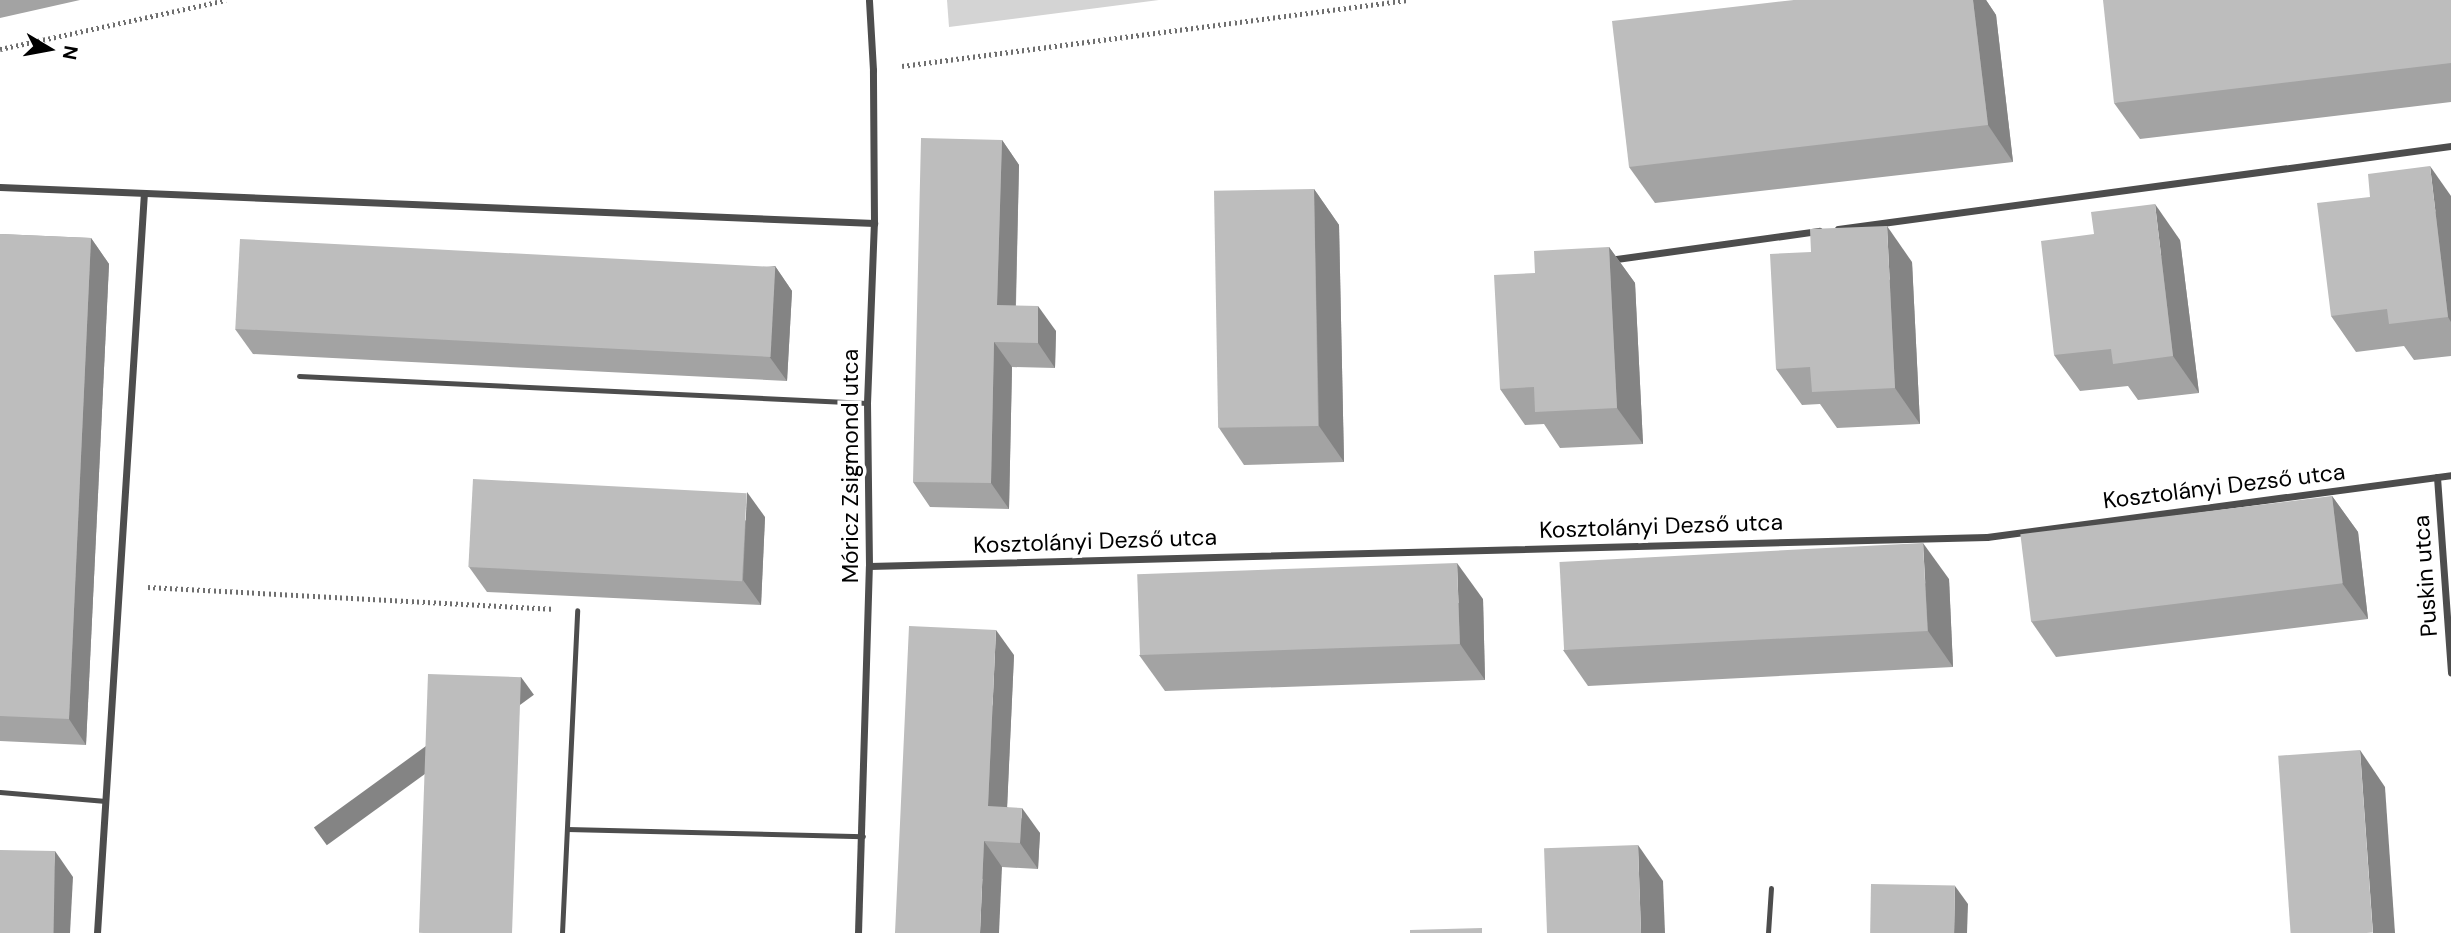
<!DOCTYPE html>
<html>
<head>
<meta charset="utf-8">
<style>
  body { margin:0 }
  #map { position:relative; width:2451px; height:933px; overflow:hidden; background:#fff; font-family:"DM Sans",sans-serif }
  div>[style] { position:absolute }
  .green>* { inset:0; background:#d4d4d4 }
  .path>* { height:4.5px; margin-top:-2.25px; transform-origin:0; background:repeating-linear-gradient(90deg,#6f6f6f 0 2px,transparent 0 5.5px) }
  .service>* { height:5px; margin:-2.5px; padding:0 2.5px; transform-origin:2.5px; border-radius:2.5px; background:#4d4d4d }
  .minor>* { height:7px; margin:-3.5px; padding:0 3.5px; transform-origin:3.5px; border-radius:3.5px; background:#4d4d4d }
  .wall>* { inset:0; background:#a3a3a3 }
  .shaded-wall>* { inset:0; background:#848484; transform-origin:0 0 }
  .building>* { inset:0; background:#bdbdbd; transform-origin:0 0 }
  span { translate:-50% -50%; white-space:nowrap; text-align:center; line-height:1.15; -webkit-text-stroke:7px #fff; paint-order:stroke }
  .street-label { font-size:23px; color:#000 }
  .north { position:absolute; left:14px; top:14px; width:70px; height:70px; -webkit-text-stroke:5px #fff; paint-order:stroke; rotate:100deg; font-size:19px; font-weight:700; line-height:28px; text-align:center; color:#000 }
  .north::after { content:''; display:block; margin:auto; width:24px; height:32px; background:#000; clip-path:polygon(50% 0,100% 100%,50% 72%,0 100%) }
</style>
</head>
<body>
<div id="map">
  <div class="green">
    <i style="clip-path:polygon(947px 0,1159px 0,949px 27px)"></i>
  </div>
  <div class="path">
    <i style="left:0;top:49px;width:231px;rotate:-12.2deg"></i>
    <i style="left:902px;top:66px;width:510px;rotate:-7.43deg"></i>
    <i style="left:148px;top:587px;width:404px;rotate:3.1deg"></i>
  </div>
  <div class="service">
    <i style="left:299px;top:376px;width:569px;rotate:2.72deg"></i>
    <i style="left:0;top:792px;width:106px;rotate:4.9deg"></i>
    <i style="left:567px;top:829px;width:296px;rotate:1.4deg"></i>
    <i style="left:562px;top:933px;width:323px;rotate:-87.3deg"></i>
    <i style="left:1768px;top:933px;width:45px;rotate:-86.2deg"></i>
  </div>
  <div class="minor">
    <i style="left:0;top:187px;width:875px;rotate:2.36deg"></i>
    <i style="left:1838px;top:229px;width:619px;rotate:-7.71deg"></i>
    <i style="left:1609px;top:260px;width:212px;rotate:-7.9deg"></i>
    <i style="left:2437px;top:477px;width:196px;rotate:85.9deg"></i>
    <i style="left:869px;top:566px;width:1118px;rotate:-1.49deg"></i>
    <i style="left:1987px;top:537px;width:468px;rotate:-7.6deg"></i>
    <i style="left:97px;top:933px;width:741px;rotate:-86.37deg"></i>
    <i style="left:858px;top:933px;width:367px;rotate:-88.3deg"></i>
    <i style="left:869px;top:566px;width:163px;rotate:-90.7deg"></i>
    <i style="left:867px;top:403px;width:180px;rotate:-87.8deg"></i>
    <i style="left:874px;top:223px;width:153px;rotate:-90.4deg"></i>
    <i style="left:873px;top:70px;width:70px;rotate:-93.3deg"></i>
  </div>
  <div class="wall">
    <i style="clip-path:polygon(0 0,80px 0,0 18px)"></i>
    <i style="clip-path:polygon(1794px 0,1986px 0,1996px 15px,2013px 162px,1655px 203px,1629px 167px)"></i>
    <i style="clip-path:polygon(2451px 0,2451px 102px,2140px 139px,2114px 103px)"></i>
    <i style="clip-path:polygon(1002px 140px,1019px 165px,1016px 306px,1056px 331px,1055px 368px,1012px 367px,1009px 509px,930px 507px,913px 482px)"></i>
    <i style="clip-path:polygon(1314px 189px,1339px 225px,1344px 462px,1244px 465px,1219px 428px)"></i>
    <i style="clip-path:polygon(2451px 196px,2451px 356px,2414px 360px,2404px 346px,2356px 352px,2331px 316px)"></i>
    <i style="clip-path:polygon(0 234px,91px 238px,109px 264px,86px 745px,0 741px)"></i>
    <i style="clip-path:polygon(2180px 240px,2199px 393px,2138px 400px,2128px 386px,2080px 391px,2054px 355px)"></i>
    <i style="clip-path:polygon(1609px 247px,1635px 283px,1643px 444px,1560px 448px,1544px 424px,1525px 425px,1500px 389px,1535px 273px)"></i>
    <i style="clip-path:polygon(1912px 262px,1920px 424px,1837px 428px,1820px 404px,1802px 405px,1776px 369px)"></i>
    <i style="clip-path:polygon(775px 266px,792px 291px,787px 381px,253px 354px,235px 329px)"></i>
    <i style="clip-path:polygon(2332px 496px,2358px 532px,2368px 619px,2056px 657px,2031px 621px)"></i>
    <i style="clip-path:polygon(765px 517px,761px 605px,487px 592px,469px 567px)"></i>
    <i style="clip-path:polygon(1949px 579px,1953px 667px,1588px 686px,1563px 650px)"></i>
    <i style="clip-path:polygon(1483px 599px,1485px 680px,1165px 691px,1139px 655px)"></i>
    <i style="clip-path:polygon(1014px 655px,1007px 807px,1040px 833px,1038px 869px,1002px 867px,895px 933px)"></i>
  </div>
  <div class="shaded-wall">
    <i style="clip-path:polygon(1973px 0,1986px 0,1996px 15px,2013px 162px,1988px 125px)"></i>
    <i style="clip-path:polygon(1002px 140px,1019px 165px,1015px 330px,997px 305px)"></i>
    <i style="clip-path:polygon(2430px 166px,2451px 196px,2451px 322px,2448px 317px)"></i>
    <i style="clip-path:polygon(1314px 189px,1339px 225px,1344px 462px,1319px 426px)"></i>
    <i style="clip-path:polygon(2155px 204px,2180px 240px,2199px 393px,2173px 356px)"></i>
    <i style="clip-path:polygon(1887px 226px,1912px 262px,1920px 424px,1895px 388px)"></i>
    <i style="clip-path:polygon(91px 238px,109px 264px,86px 745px,69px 719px)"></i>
    <i style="clip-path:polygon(1609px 247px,1635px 283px,1643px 444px,1617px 408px)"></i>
    <i style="clip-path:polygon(775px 266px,792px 291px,787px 381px,769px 356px)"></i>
    <i style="clip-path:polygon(1038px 306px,1056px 331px,1055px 368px,1038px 343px)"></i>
    <i style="clip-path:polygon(994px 342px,1012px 367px,1009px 509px,991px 483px)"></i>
    <i style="clip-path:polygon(747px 492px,765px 517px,761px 605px,743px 580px)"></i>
    <i style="clip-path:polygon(2332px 496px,2358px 532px,2368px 619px,2342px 583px)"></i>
    <i style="clip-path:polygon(1923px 543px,1949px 579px,1953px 667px,1928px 631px)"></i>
    <i style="clip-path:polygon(1457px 563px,1483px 599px,1485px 680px,1460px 644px)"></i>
    <i style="clip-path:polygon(996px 630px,1014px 655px,1006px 832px,988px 806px)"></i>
    <i style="left:521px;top:677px;width:22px;height:256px;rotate:54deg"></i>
    <i style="clip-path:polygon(2360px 750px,2385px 787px,2395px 933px,2373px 933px)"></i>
    <i style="clip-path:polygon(1022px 808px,1040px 833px,1038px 869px,1020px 843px)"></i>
    <i style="clip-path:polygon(984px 841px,1002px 867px,999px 933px,980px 933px)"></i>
    <i style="clip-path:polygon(1638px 845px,1663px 881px,1665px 933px,1641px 933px)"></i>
    <i style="clip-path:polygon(55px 851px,73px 877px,70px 933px,50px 933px)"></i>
    <i style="clip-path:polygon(1955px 886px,1968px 904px,1967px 933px,1954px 933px)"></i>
  </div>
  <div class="building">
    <i style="clip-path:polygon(1794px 0,1973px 0,1988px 125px,1629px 167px,1612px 21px)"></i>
    <i style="clip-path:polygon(2103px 0,2451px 0,2451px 63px,2114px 103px)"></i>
    <i style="clip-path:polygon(921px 138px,1002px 140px,997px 305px,1038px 306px,1038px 343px,994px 342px,991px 483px,913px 482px)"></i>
    <i style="clip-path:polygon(2430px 166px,2448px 317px,2389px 324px,2387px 309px,2331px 316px,2317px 203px,2370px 197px,2368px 174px)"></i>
    <i style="left:1314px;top:189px;width:237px;height:100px;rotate:89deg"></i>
    <i style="clip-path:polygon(2155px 204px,2173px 356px,2113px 364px,2111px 349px,2054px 355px,2041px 241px,2094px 234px,2091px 212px)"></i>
    <i style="clip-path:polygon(1887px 226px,1895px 388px,1812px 392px,1810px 367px,1776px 369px,1770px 254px,1811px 252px,1810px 229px)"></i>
    <i style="clip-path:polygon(0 234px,91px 238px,69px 719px,0 716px)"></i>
    <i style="left:240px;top:239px;width:536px;height:90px;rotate:3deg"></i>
    <i style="clip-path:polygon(1609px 247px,1617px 408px,1535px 412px,1534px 387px,1500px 389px,1494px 275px,1535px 273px,1534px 251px)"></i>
    <i style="left:473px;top:479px;width:274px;height:88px;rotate:3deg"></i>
    <i style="left:2332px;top:496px;width:88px;height:314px;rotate:83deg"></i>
    <i style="left:1923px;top:543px;width:88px;height:364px;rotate:87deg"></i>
    <i style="left:1457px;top:563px;width:81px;height:320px;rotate:88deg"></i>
    <i style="clip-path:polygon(909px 626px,996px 630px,988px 806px,1022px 808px,1020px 843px,984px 841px,980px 933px,895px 933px)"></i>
    <i style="left:428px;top:674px;width:93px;height:259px;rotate:2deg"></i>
    <i style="left:2360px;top:750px;width:183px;height:82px;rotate:86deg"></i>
    <i style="left:1638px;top:845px;width:88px;height:94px;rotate:88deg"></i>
    <i style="left:0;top:850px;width:55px;height:83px;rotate:1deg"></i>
    <i style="left:1871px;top:884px;width:84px;height:49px;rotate:1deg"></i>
    <i style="clip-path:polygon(1482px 928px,1482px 933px,1410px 933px,1410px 930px)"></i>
  </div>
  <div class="street-label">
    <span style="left:850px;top:466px;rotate:-90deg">Móricz Zsigmond utca</span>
    <span style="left:2224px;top:486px;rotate:-7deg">Kosztolányi Dezső utca</span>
    <span style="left:1661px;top:526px;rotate:-2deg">Kosztolányi Dezső utca</span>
    <span style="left:1095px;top:541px;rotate:-2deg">Kosztolányi Dezső utca</span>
    <span style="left:2425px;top:576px;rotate:-94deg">Puskin utca</span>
  </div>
  <div class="north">N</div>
</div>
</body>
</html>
